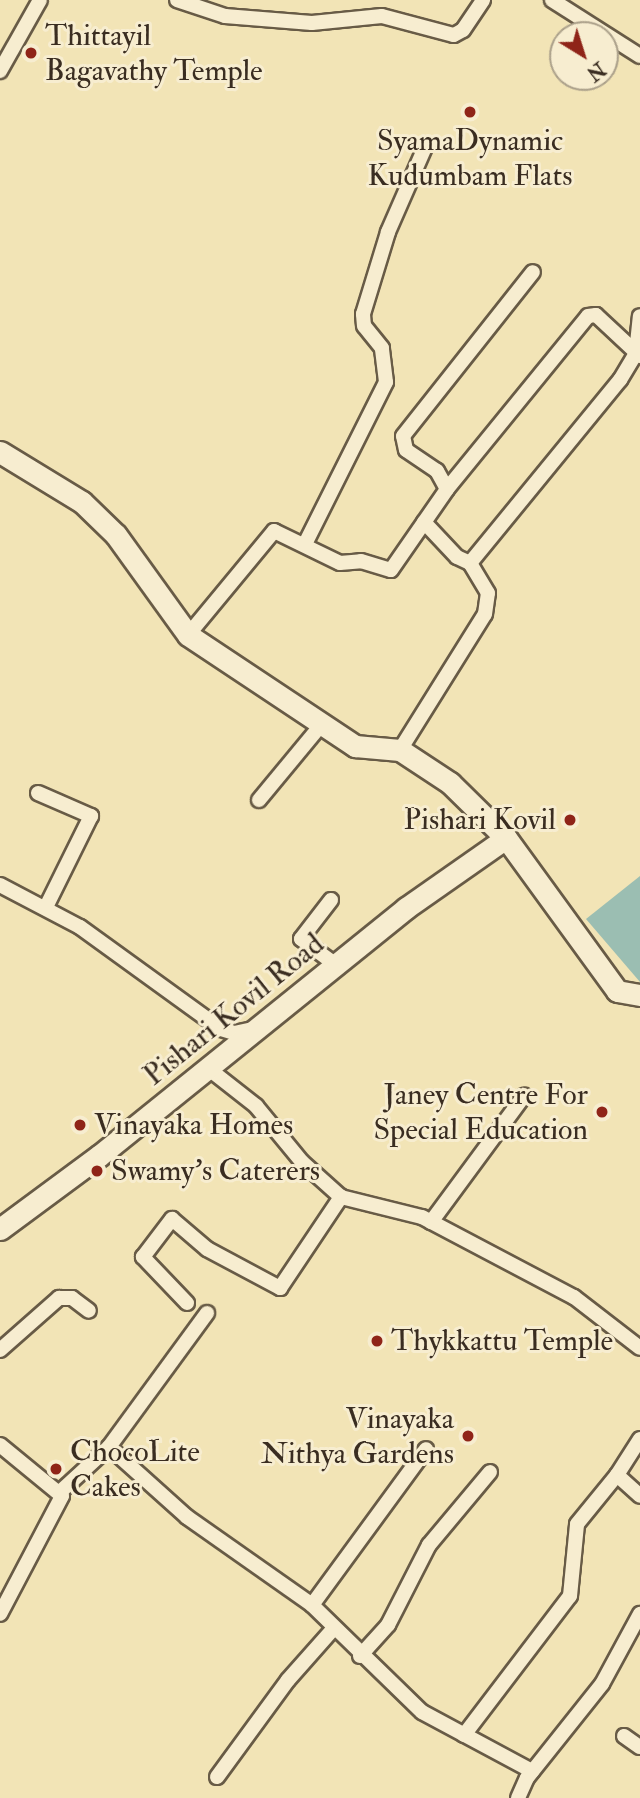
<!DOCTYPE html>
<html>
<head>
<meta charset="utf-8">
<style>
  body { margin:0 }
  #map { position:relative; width:640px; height:1798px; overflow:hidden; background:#f2e4b6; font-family:"IM FELL Double Pica",serif }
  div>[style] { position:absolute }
  .water>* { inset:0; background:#9bbeb2 }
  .roads { filter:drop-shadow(2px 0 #685b46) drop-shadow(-2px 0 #685b46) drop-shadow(0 2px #685b46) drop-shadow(0 -2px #685b46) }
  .street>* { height:14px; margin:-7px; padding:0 7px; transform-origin:7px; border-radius:7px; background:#f7edd0 }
  .secondary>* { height:21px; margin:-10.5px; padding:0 10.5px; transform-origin:10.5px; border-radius:10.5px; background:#f7edd0 }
  .dots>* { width:19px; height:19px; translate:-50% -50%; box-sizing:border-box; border:4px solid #f7edd0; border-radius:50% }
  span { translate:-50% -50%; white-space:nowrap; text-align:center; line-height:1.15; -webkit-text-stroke:6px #f7edd0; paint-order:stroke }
  .poi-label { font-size:30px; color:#3a2d21 }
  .left { translate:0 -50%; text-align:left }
  .right { translate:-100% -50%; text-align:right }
  .street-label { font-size:30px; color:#3a2d21 }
  .north { position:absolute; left:549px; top:21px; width:70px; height:70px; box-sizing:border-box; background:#f7edd0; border:2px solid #aba08a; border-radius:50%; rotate:142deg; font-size:19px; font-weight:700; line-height:28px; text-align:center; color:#3a2d21 }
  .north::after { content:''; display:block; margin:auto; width:24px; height:32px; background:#8f2418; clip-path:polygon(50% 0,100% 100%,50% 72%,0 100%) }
</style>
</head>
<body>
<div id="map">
  <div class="water">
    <i style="clip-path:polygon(640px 876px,640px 982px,586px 919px)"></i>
  </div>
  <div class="roads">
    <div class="street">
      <i style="left:177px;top:0;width:51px;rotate:18.4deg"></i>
      <i style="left:225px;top:16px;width:87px;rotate:4.6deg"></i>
      <i style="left:312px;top:23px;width:70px;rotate:-5.7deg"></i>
      <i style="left:382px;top:16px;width:74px;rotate:14.8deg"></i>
      <i style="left:454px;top:35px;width:10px;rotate:-29deg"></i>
      <i style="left:463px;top:30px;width:36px;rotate:-56deg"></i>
      <i style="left:552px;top:0;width:104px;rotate:32.5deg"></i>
      <i style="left:0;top:71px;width:81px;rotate:-60.6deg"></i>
      <i style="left:447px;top:489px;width:21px;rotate:-119deg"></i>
      <i style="left:437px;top:471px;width:37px;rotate:-146deg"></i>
      <i style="left:406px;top:450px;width:14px;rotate:-102deg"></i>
      <i style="left:403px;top:436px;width:209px;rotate:-51.6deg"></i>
      <i style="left:424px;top:522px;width:48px;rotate:46.7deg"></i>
      <i style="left:457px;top:557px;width:14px;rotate:25deg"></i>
      <i style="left:305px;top:544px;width:181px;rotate:-63.4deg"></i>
      <i style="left:386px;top:382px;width:34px;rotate:-97deg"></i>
      <i style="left:382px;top:348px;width:28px;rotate:-129deg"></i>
      <i style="left:364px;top:326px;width:12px;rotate:-95deg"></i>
      <i style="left:363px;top:314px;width:86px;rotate:-73deg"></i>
      <i style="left:388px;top:232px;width:95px;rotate:-66.4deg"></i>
      <i style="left:188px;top:635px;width:135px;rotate:-50.4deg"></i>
      <i style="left:274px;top:531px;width:73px;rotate:25.9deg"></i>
      <i style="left:340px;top:563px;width:21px;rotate:-5deg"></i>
      <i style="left:361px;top:561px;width:31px;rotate:17deg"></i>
      <i style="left:391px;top:570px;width:98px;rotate:-55.3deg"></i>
      <i style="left:447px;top:489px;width:223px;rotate:-50.8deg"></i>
      <i style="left:588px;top:316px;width:8px;rotate:-7deg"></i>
      <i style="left:596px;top:315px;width:60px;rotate:43deg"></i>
      <i style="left:400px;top:750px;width:160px;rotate:-58deg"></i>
      <i style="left:485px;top:614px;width:21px;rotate:-82deg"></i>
      <i style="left:488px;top:593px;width:35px;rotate:-121deg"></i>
      <i style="left:470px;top:563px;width:237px;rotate:-50.7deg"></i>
      <i style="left:620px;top:380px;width:31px;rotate:-59deg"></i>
      <i style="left:636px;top:353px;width:37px;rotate:-84deg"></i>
      <i style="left:38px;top:793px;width:58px;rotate:23.5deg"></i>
      <i style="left:91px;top:816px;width:102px;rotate:116.3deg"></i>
      <i style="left:259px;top:800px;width:97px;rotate:-50.4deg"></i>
      <i style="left:0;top:885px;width:90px;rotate:27.7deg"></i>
      <i style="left:80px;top:927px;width:174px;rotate:35.9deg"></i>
      <i style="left:221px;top:1029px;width:14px;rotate:17deg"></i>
      <i style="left:234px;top:1033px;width:19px;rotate:-12deg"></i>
      <i style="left:331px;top:900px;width:49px;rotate:127.6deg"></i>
      <i style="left:301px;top:939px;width:44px;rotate:36.6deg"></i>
      <i style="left:209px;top:1069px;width:60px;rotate:38.2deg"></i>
      <i style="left:256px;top:1106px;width:72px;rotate:50.6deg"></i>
      <i style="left:302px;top:1162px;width:52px;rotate:41.9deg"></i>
      <i style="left:341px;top:1197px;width:83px;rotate:13.9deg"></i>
      <i style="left:422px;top:1217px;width:172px;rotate:27.8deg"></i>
      <i style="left:574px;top:1297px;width:83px;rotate:37.7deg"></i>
      <i style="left:431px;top:1222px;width:157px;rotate:-53.6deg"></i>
      <i style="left:187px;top:1303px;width:64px;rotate:-133.7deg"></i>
      <i style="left:143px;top:1257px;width:48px;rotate:-52.7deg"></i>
      <i style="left:172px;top:1219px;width:46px;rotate:40.6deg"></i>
      <i style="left:207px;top:1249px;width:83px;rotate:28.1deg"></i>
      <i style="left:280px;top:1288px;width:110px;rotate:-56.2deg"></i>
      <i style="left:0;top:1350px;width:79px;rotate:-41.4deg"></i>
      <i style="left:59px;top:1298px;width:13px"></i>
      <i style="left:72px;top:1298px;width:21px;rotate:37deg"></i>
      <i style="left:640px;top:1439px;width:43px;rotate:122.6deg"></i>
      <i style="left:617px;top:1475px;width:31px;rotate:42deg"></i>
      <i style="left:0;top:1445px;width:80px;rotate:39.4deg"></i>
      <i style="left:62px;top:1496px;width:133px;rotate:117.7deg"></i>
      <i style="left:109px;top:1447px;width:166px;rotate:-53.8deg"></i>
      <i style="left:60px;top:1492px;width:67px;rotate:-42.6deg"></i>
      <i style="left:109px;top:1447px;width:105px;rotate:41.9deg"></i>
      <i style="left:187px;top:1517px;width:153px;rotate:35.1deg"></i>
      <i style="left:312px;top:1605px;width:153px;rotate:44.2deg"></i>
      <i style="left:422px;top:1712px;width:125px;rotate:28.2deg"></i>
      <i style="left:312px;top:1605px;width:193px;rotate:-53.8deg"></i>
      <i style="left:360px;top:1656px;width:42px;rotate:-47.9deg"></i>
      <i style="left:388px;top:1625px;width:90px;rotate:-62.9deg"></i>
      <i style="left:429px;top:1545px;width:95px;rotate:-50.1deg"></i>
      <i style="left:464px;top:1735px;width:175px;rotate:-52.7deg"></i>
      <i style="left:570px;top:1596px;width:72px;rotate:-84.4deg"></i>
      <i style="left:577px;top:1524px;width:63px;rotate:-50.8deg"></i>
      <i style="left:624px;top:1736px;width:19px;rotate:35deg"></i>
      <i style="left:217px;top:1777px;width:120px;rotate:-53.8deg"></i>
      <i style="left:288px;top:1680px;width:69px;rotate:-48.5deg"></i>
      <i style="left:518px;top:1798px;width:22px;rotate:-66deg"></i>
      <i style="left:527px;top:1778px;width:120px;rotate:-51.4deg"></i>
      <i style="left:602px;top:1684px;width:80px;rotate:-61.5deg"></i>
    </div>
    <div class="secondary">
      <i style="left:0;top:452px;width:96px;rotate:31.4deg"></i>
      <i style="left:82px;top:502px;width:47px;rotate:44.1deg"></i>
      <i style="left:116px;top:535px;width:123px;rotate:54.2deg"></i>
      <i style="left:188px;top:635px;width:201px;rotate:33.6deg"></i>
      <i style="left:355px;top:746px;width:45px;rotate:5.1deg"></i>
      <i style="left:400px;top:750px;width:60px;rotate:33.4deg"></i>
      <i style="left:450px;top:783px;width:78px;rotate:44.5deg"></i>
      <i style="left:506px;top:838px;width:189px;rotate:54deg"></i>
      <i style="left:617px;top:991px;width:23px;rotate:10deg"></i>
      <i style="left:0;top:1229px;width:124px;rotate:-36.5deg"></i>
      <i style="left:100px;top:1155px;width:393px;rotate:-38.9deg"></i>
      <i style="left:406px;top:908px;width:122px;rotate:-35deg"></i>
    </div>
  </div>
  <div class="dots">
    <i style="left:31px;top:53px;background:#8f2418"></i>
    <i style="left:470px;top:112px;background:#8f2418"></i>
    <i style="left:570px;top:820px;background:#8f2418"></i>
    <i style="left:602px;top:1112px;background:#8f2418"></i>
    <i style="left:80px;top:1125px;background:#8f2418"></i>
    <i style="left:97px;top:1171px;background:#8f2418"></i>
    <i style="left:377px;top:1341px;background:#8f2418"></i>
    <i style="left:468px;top:1436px;background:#8f2418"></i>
    <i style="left:56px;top:1469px;background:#8f2418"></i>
  </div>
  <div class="poi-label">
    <span class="left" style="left:45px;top:53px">Thittayil<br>Bagavathy Temple</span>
    <span style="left:470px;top:158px">SyamaDynamic<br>Kudumbam Flats</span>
    <span class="right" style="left:556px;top:820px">Pishari Kovil</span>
    <span class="right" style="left:588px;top:1112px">Janey Centre For<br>Special Education</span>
    <span class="left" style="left:94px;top:1125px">Vinayaka Homes</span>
    <span class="left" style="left:111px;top:1171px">Swamy's Caterers</span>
    <span class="left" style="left:391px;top:1341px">Thykkattu Temple</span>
    <span class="right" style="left:454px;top:1436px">Vinayaka<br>Nithya Gardens</span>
    <span class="left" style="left:70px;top:1469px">ChocoLite<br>Cakes</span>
  </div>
  <div class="street-label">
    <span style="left:234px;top:1010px;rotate:-39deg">Pishari Kovil Road</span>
  </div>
  <div class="north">N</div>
</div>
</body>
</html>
